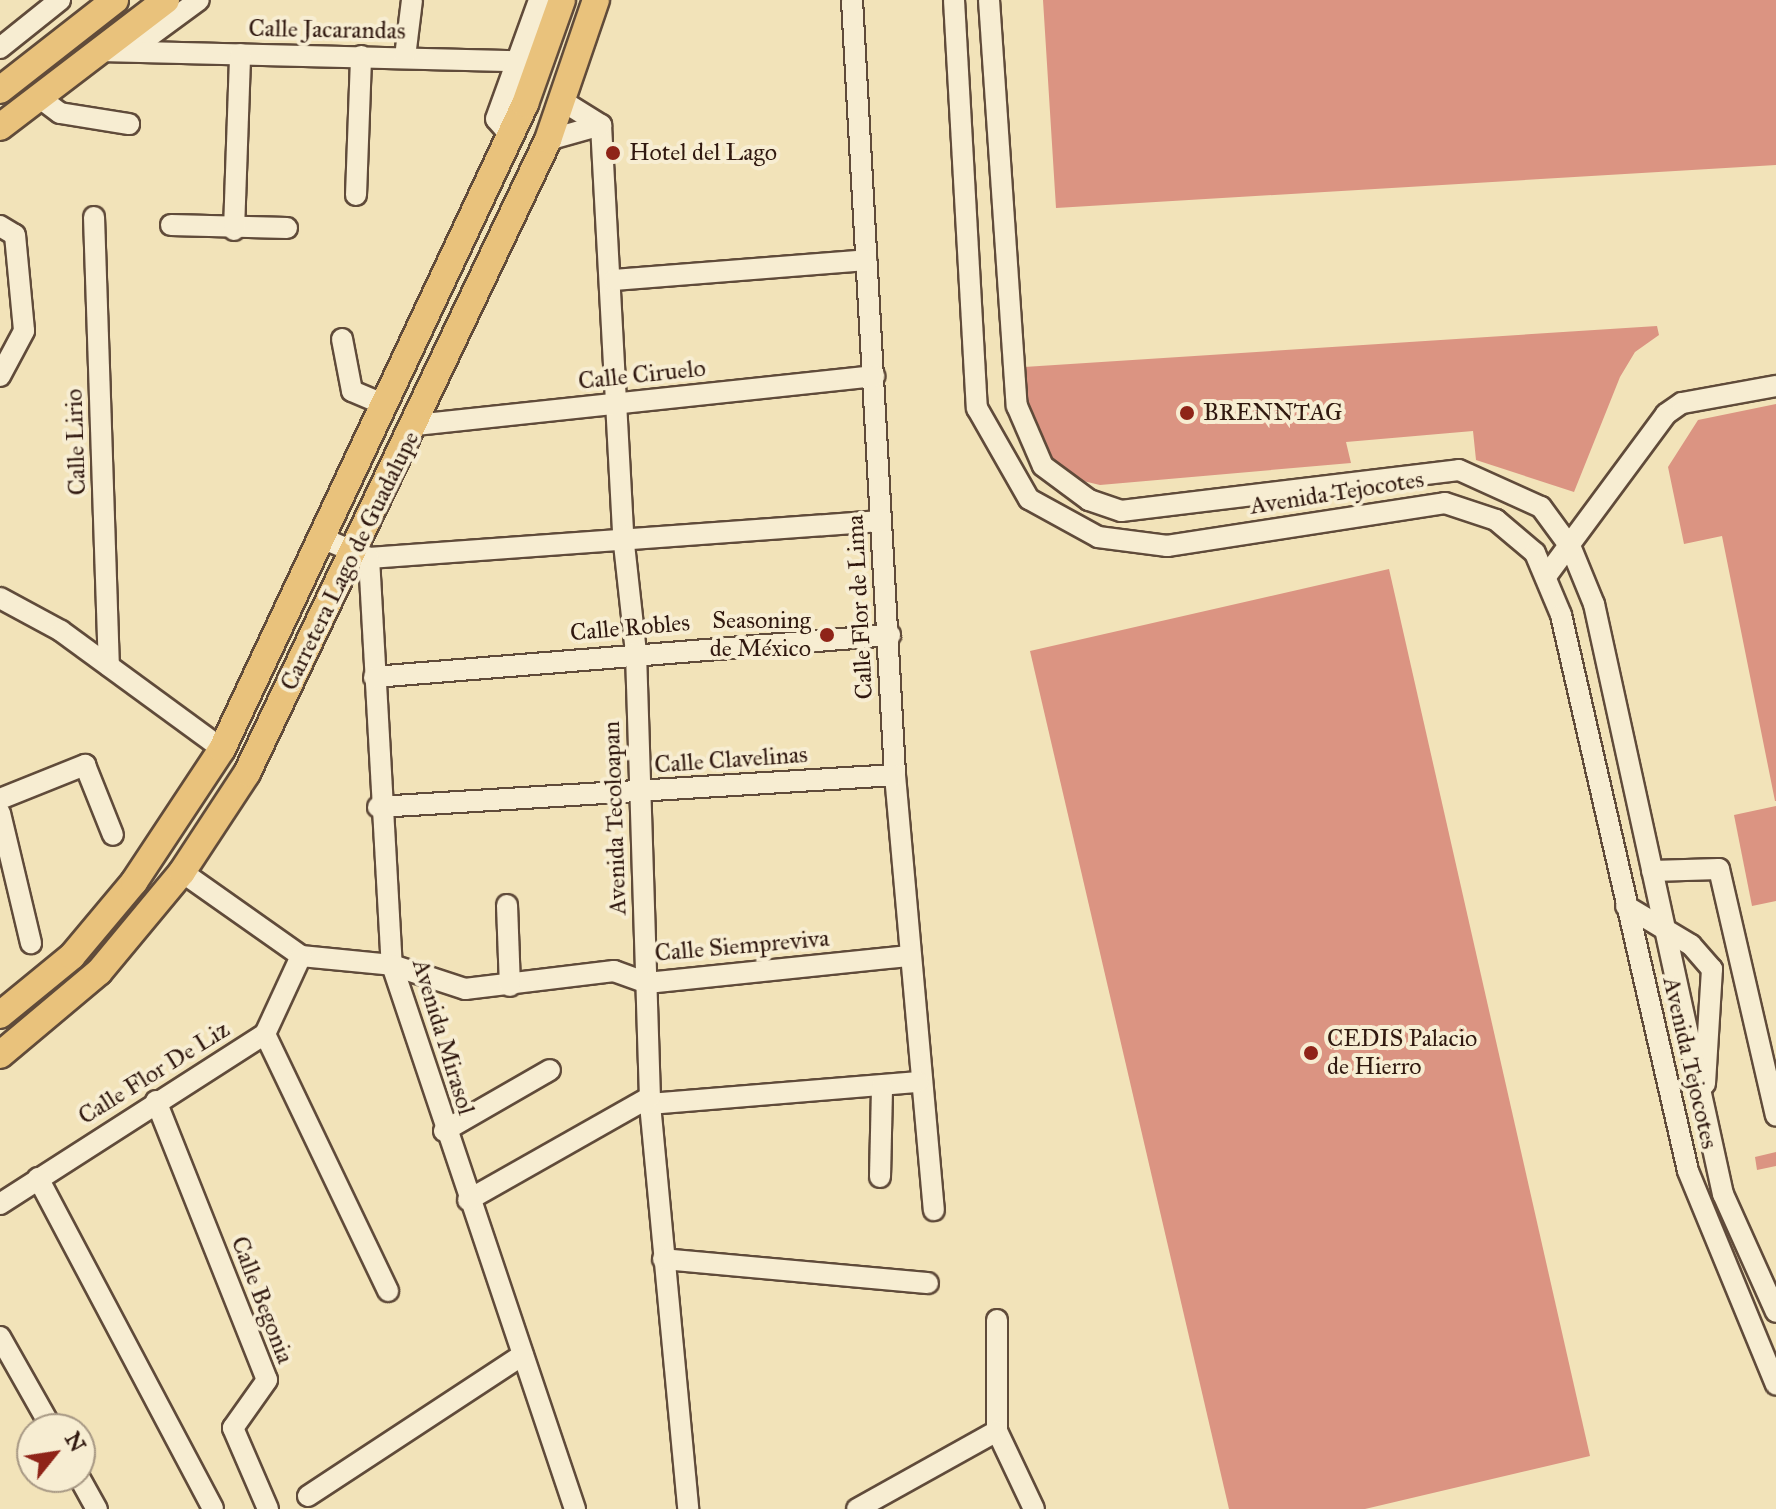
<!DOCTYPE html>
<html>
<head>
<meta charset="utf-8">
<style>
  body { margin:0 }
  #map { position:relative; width:1776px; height:1509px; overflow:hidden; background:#f2e3b9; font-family:"IM FELL Great Primer",serif }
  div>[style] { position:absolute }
  .building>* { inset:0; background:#db9482 }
  .roads { filter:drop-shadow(2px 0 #604b3a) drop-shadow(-2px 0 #604b3a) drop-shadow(0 2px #604b3a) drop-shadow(0 -2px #604b3a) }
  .minor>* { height:20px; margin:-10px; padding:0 10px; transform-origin:10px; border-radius:10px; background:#f7edd2 }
  .major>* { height:26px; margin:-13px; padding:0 13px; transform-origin:13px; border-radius:13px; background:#e9c27c }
  .dots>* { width:22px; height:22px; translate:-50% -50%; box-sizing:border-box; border:4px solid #f7edd2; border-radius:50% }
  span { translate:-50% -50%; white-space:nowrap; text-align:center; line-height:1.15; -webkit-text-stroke:8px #f7edd2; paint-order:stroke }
  .street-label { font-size:24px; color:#30180f }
  .poi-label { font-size:24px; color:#30180f }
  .left { translate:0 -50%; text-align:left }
  .right { translate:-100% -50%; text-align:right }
  .north { position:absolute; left:16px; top:1413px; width:80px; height:80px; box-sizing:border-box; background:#f7edd2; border:2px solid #a79884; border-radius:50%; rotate:60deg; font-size:22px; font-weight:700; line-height:32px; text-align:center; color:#30180f }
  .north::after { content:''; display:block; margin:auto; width:28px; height:36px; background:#8f2418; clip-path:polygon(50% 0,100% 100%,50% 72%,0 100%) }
</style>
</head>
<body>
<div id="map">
  <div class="building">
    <i style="clip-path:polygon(1043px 0,1776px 0,1776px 165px,1056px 208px)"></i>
    <i style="clip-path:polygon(1657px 326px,1659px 335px,1635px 352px,1620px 377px,1574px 492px,1476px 460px,1473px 431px,1346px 442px,1351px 463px,1100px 485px,1079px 480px,1046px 453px,1026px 400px,1024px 367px)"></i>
    <i style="clip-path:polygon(1776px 404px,1776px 801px,1775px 801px,1722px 536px,1684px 544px,1668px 467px,1698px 420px)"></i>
    <i style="clip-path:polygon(1389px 569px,1590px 1456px,1365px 1509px,1229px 1509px,1030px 651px)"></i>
    <i style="clip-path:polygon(1776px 806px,1776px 901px,1752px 906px,1734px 815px)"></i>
    <i style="clip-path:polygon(1776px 1152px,1776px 1166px,1757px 1170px,1755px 1157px)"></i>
  </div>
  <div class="roads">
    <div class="minor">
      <i style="left:852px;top:0;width:776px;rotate:86.82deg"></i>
      <i style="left:895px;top:775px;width:437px;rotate:84.9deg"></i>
      <i style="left:954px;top:0;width:409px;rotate:86.8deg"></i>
      <i style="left:977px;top:408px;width:105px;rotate:60.3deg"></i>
      <i style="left:1029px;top:499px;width:79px;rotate:28.8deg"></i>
      <i style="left:1098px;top:537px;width:70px;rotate:7.4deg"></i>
      <i style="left:1167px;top:546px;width:281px;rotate:-8.8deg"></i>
      <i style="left:1445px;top:503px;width:54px;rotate:18.4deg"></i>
      <i style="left:1496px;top:520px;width:51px;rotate:40.2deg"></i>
      <i style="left:1535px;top:553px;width:67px;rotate:67.2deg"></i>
      <i style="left:1561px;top:615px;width:570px;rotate:77.13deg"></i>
      <i style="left:1688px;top:1171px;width:231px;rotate:67.6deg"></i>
      <i style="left:989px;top:0;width:407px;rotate:86.1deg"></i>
      <i style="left:1017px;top:406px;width:65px;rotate:66.6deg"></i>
      <i style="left:1043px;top:466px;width:57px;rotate:36.5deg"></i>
      <i style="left:1089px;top:500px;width:34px;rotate:19deg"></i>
      <i style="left:1121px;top:511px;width:340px;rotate:-6.9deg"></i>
      <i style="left:1459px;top:470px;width:90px;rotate:24.3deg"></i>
      <i style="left:1541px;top:507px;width:51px;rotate:53.8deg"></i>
      <i style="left:1571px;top:548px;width:61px;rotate:67.7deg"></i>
      <i style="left:1594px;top:604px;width:604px;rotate:77.67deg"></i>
      <i style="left:1723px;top:1194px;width:129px;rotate:65.8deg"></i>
      <i style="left:131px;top:42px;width:6px;rotate:51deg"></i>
      <i style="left:135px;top:47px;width:79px;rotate:-36.3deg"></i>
      <i style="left:0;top:48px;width:77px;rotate:-38.7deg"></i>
      <i style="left:100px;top:51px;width:417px;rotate:1.4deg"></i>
      <i style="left:405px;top:57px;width:57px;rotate:-83deg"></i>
      <i style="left:40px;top:98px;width:25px;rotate:37deg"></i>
      <i style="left:60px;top:113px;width:70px;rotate:9.1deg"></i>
      <i style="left:564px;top:102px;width:44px;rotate:31.9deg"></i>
      <i style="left:601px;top:125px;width:411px;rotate:86.9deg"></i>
      <i style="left:623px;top:535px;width:119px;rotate:83.7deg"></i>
      <i style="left:636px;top:653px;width:451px;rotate:88.2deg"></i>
      <i style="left:650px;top:1104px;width:407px;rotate:84.6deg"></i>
      <i style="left:510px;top:135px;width:21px;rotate:-131deg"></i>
      <i style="left:496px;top:119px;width:127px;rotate:-70.1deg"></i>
      <i style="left:548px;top:140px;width:55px;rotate:-15.8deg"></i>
      <i style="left:356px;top:195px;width:139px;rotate:-87.9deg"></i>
      <i style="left:94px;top:217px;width:449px;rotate:88.1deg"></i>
      <i style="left:171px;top:225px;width:116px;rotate:1.5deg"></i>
      <i style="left:0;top:226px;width:17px;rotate:31deg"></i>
      <i style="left:15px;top:235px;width:96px;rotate:84.6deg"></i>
      <i style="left:24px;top:331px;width:51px;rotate:118.1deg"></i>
      <i style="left:234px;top:230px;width:176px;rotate:-88deg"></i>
      <i style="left:614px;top:280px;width:253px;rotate:-4.5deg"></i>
      <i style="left:342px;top:339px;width:53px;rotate:79.1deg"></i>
      <i style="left:352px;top:391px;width:36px;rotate:23deg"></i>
      <i style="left:416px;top:425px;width:461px;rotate:-6.1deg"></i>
      <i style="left:324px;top:539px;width:49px;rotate:22.9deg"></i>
      <i style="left:369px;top:558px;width:513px;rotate:-4.13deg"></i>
      <i style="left:369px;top:558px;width:408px;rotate:86.8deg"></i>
      <i style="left:392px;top:965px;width:574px;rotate:71.41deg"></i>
      <i style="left:1547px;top:575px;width:200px;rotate:-53.5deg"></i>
      <i style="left:1666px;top:414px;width:19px;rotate:-35deg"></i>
      <i style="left:1682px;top:403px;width:96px;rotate:-10.3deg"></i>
      <i style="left:0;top:598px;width:69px;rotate:28.4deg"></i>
      <i style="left:61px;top:631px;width:200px;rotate:36.2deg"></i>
      <i style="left:374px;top:677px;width:518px;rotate:-4.65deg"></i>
      <i style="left:0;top:799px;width:92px;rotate:-21.8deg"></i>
      <i style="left:85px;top:765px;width:75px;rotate:68.2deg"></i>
      <i style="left:378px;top:807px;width:518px;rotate:-3.54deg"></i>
      <i style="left:0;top:813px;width:134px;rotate:76.6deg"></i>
      <i style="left:1652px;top:871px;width:67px;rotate:-1.7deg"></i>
      <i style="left:1719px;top:869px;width:253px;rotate:77deg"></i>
      <i style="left:182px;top:872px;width:146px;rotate:35.2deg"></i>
      <i style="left:301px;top:956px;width:91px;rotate:5.6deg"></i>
      <i style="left:392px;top:965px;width:77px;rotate:18.2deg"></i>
      <i style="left:465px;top:989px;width:150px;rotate:-6.9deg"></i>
      <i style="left:614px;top:971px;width:35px;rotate:20deg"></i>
      <i style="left:647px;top:983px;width:263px;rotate:-5.9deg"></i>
      <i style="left:507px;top:905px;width:81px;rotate:87.9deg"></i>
      <i style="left:1626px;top:906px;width:76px;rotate:31deg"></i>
      <i style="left:1691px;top:945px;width:32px;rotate:49deg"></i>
      <i style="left:1712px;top:969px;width:115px;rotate:93.5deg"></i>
      <i style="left:265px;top:1034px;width:285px;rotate:64.4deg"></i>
      <i style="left:156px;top:1101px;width:300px;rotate:68.3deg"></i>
      <i style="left:267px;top:1380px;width:59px;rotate:125.3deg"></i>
      <i style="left:233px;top:1428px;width:88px;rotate:66.6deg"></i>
      <i style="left:650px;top:1104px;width:269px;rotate:-4.7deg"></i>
      <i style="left:444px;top:1131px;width:122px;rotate:-29.9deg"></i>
      <i style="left:880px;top:1177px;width:91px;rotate:-88.7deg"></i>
      <i style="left:38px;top:1178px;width:374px;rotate:62.1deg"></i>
      <i style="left:468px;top:1200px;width:209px;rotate:-29.5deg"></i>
      <i style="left:0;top:1204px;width:315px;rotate:-32.7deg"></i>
      <i style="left:265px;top:1034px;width:86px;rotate:-65.2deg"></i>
      <i style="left:663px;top:1259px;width:266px;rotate:5.2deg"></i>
      <i style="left:997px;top:1320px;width:111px;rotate:90deg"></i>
      <i style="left:997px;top:1431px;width:86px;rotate:64.6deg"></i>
      <i style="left:0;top:1337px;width:106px;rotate:60.5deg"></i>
      <i style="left:79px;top:1477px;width:37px;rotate:61deg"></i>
      <i style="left:308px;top:1496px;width:257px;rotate:-33.3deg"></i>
      <i style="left:857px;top:1509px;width:160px;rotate:-29.1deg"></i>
    </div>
    <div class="major">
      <i style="left:0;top:90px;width:146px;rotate:-38deg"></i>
      <i style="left:0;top:127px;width:209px;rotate:-37.4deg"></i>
      <i style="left:0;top:1015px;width:93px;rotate:-39.3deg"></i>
      <i style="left:72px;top:956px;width:97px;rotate:-50deg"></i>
      <i style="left:134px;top:882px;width:159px;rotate:-56.5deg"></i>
      <i style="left:222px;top:749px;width:713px;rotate:-64.84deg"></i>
      <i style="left:525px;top:104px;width:110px;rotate:-70.4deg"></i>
      <i style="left:0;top:1055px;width:129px;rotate:-40deg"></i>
      <i style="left:99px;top:972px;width:130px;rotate:-50.3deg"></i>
      <i style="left:182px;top:872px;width:118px;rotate:-56.7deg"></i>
      <i style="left:247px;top:773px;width:701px;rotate:-64.57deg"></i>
      <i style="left:548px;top:140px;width:148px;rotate:-71.1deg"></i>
    </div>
  </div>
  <div class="dots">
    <i style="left:613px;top:153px;background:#8f2418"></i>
    <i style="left:1187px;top:413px;background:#8f2418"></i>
    <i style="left:827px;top:635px;background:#8f2418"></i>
    <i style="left:1311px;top:1053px;background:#8f2418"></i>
  </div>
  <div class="street-label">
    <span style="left:327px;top:30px;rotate:1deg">Calle Jacarandas</span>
    <span style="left:642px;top:375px;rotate:-6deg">Calle Ciruelo</span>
    <span style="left:76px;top:442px;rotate:-92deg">Calle Lirio</span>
    <span style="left:1337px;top:493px;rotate:-9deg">Avenida Tejocotes</span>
    <span style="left:350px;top:561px;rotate:-64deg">Carretera Lago de Guadalupe</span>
    <span style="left:860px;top:607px;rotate:-93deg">Calle Flor de Lima</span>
    <span style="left:630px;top:628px;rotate:-5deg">Calle Robles</span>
    <span style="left:731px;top:760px;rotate:-4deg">Calle Clavelinas</span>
    <span style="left:615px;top:818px;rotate:-92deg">Avenida Tecoloapan</span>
    <span style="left:742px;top:946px;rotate:-5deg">Calle Siempreviva</span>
    <span style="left:443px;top:1037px;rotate:73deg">Avenida Mirasol</span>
    <span style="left:1690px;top:1063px;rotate:77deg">Avenida Tejocotes</span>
    <span style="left:154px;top:1073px;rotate:-32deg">Calle Flor De Liz</span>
    <span style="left:262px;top:1300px;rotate:69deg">Calle Begonia</span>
  </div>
  <div class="poi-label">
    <span class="left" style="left:629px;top:153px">Hotel del Lago</span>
    <span class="left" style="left:1203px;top:413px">BRENNTAG</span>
    <span class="right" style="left:811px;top:635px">Seasoning<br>de México</span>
    <span class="left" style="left:1327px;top:1053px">CEDIS Palacio<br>de Hierro</span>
  </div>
  <div class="north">N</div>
</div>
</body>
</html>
